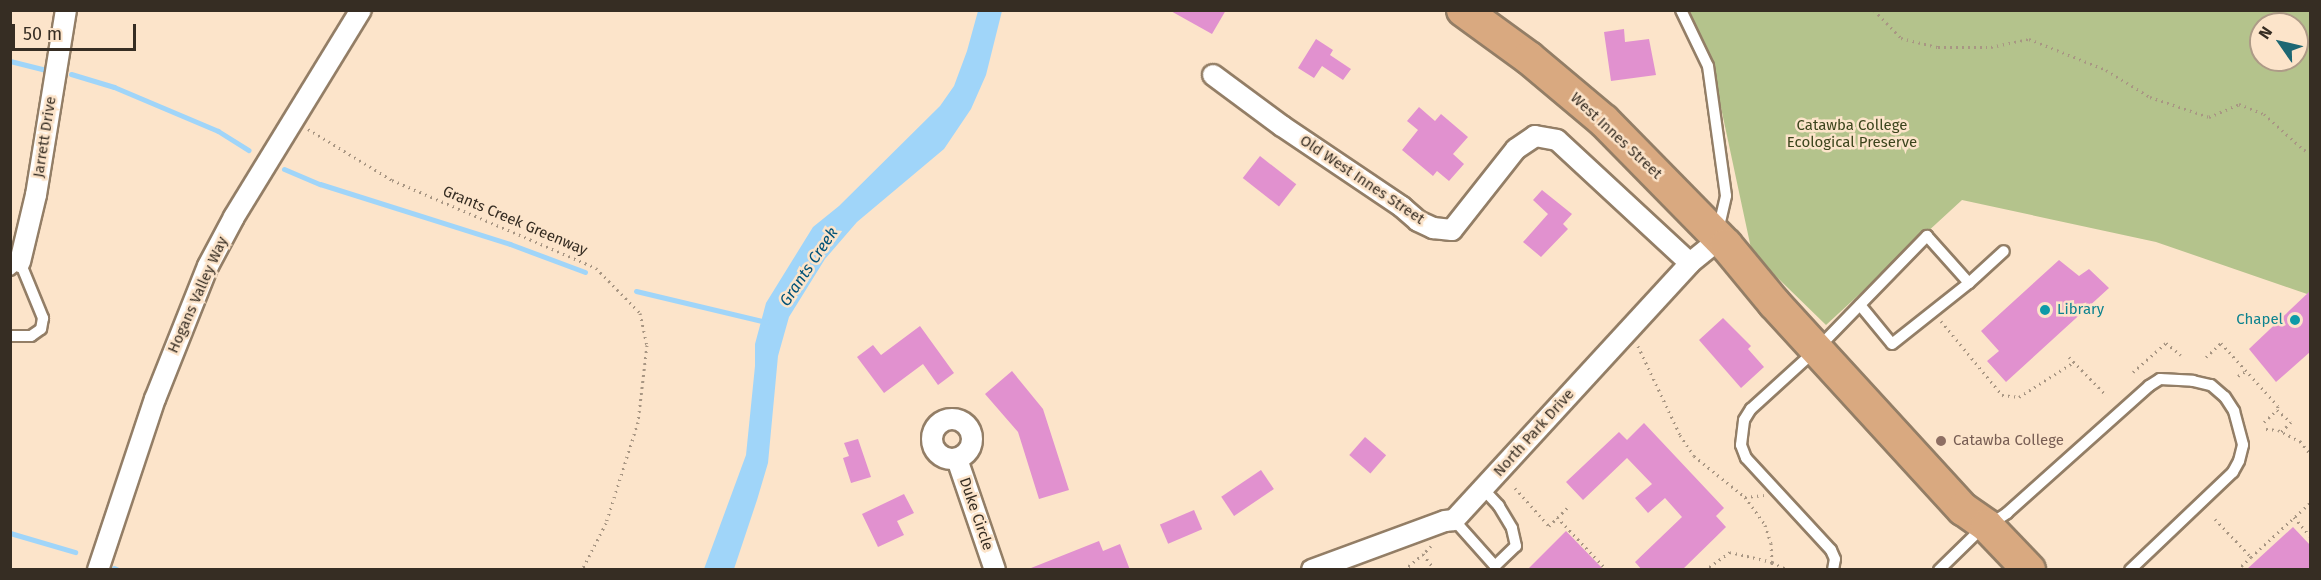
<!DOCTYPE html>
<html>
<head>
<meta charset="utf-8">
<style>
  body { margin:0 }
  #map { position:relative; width:2321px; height:580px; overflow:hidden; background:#fce4ca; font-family:"Fira Sans",sans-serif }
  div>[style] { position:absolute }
  .green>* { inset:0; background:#b4c38c }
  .water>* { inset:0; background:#a0d5f9 }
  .stream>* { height:5px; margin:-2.5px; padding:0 2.5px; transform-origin:2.5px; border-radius:2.5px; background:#a0d5f9 }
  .building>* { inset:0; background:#e191cf; transform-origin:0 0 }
  .path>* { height:3px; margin-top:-1.5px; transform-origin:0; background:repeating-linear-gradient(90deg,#a89683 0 1.5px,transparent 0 6px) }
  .roads { filter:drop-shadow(2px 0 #937e66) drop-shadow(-2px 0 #937e66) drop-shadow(0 2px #937e66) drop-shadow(0 -2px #937e66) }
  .service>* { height:10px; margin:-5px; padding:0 5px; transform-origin:5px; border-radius:5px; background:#fff }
  .minor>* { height:20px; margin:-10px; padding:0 10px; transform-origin:10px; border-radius:10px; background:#fff }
  .minor>.ring { margin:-10px; padding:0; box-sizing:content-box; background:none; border:20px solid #fff; border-radius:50% }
  .primary>* { height:32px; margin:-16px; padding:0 16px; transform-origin:16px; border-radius:16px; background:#d9a980 }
  .dots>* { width:16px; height:16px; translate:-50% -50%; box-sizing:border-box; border:3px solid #fce4ca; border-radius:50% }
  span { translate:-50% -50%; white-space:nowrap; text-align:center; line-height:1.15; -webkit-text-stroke:5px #fce4ca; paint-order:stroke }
  .park-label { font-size:15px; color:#3c451d }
  .street-label { font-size:15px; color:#362d23 }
  .culture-label { font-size:15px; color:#0d838f }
  .left { translate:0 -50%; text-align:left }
  .right { translate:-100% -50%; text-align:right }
  .education-label { font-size:15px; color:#785e54 }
  .water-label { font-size:16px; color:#015278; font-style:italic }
  .frame { position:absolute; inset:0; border:12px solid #362d23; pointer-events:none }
  .north { position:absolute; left:2249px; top:12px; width:60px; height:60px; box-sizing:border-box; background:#fce4ca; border:2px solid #ad9b87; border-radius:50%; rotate:304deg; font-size:16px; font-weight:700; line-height:24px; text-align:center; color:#362d23 }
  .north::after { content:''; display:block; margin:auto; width:21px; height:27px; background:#1d6773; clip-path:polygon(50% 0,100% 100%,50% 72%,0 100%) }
  .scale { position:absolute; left:12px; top:24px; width:124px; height:27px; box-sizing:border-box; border:3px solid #362d23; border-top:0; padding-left:8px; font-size:18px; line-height:21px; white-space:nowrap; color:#362d23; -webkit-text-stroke:4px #fce4ca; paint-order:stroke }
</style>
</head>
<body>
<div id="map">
  <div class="green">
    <i style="clip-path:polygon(evenodd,1675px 11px,2310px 11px,2310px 295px,2156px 242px,1962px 200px,1826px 325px,1752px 253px,1720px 103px,1675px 11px,2261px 24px,2297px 24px,2297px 60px,2261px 60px,2261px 24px)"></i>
  </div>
  <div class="water">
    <i style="clip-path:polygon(978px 11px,1002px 11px,986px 75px,971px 109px,944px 149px,857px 222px,825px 259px,789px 317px,778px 356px,768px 463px,757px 500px,734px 569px,704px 569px,746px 455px,755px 366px,755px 344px,766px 303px,813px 227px,839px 206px,940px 106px,954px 86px,967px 51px)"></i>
  </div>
  <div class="stream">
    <i style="left:10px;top:61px;width:34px;rotate:14deg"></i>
    <i style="left:71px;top:74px;width:45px;rotate:16.8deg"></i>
    <i style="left:114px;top:87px;width:113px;rotate:22.9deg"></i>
    <i style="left:218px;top:131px;width:36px;rotate:32deg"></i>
    <i style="left:284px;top:169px;width:39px;rotate:23deg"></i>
    <i style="left:320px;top:184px;width:199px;rotate:17.5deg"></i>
    <i style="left:510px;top:244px;width:80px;rotate:20.5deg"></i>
    <i style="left:636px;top:291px;width:134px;rotate:13.4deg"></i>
    <i style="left:10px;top:533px;width:68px;rotate:16.3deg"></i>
    <i style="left:114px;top:568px;width:4px;rotate:27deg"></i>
  </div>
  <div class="building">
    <i style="clip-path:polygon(1169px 10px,1226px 10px,1212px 34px)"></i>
    <i style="clip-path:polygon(1624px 29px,1625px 42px,1649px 39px,1656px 75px,1611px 81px,1604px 32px)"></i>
    <i style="clip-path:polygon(1316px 39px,1333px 50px,1330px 55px,1351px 69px,1343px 80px,1322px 66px,1314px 78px,1298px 68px)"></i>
    <i style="clip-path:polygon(1419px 107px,1435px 121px,1441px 114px,1468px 137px,1453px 154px,1464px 164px,1449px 181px,1437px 171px,1433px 176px,1402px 150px,1418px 130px,1407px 121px)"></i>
    <i style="left:1260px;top:156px;width:46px;height:28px;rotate:38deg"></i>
    <i style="clip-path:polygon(1542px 190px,1572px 214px,1563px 224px,1568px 229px,1541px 257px,1523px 242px,1548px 214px,1533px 200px)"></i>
    <i style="clip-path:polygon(2059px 260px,2079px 276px,2089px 269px,2109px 288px,2006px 382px,1987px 361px,1999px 351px,1981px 331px)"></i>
    <i style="clip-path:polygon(2310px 291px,2310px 352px,2276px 382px,2249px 349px)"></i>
    <i style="clip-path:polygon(1723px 318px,1751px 346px,1748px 349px,1764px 367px,1741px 388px,1699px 340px)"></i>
    <i style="clip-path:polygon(920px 326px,954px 373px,938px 385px,923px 364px,884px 393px,857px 357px,873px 345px,881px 355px)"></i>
    <i style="clip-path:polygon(1012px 371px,1043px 409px,1069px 490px,1039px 499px,1018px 432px,985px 394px)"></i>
    <i style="clip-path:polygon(1644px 423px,1724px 508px,1716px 516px,1726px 527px,1682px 570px,1642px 570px,1635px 562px,1682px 517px,1665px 498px,1648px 513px,1635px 498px,1652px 484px,1627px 458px,1583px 500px,1566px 482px,1619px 432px,1627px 440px)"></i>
    <i style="left:1365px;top:437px;width:28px;height:24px;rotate:41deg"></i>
    <i style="clip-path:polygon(858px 439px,871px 477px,851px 483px,843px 458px,849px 456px,844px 443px)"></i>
    <i style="left:1261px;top:470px;width:23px;height:48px;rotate:56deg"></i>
    <i style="clip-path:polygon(904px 494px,914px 513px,897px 521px,904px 535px,878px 547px,862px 514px)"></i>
    <i style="left:1194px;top:510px;width:21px;height:37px;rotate:67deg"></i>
    <i style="clip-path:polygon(2293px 527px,2310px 545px,2310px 570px,2246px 570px)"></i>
    <i style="clip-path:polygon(1566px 531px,1604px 570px,1527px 570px)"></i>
    <i style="clip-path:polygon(1099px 541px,1103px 551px,1120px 544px,1130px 570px,1026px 570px)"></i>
  </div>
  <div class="path">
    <i style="left:1874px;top:10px;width:39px;rotate:46deg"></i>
    <i style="left:1901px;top:38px;width:38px;rotate:14deg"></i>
    <i style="left:1938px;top:47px;width:53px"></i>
    <i style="left:1991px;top:47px;width:39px;rotate:-12deg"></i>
    <i style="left:2029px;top:39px;width:83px;rotate:21.9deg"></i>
    <i style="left:2106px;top:70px;width:52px;rotate:31.5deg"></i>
    <i style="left:2150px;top:97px;width:62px;rotate:18.7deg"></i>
    <i style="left:2209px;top:117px;width:33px;rotate:-23deg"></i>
    <i style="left:2239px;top:104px;width:27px;rotate:22deg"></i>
    <i style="left:2264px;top:114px;width:54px;rotate:42deg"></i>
    <i style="left:2304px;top:150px;width:6px;rotate:9deg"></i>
    <i style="left:308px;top:129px;width:98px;rotate:31.3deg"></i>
    <i style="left:392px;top:180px;width:222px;rotate:23.3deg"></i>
    <i style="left:596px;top:268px;width:63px;rotate:45.6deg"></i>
    <i style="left:640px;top:313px;width:33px;rotate:78deg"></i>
    <i style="left:647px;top:345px;width:78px;rotate:96.7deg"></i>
    <i style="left:638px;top:422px;width:106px;rotate:107.6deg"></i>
    <i style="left:606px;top:523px;width:53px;rotate:117.1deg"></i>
    <i style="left:1941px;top:321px;width:96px;rotate:50.5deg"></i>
    <i style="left:2002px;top:395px;width:17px;rotate:7deg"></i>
    <i style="left:2019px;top:397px;width:65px;rotate:-32.5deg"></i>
    <i style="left:1638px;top:346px;width:98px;rotate:64.7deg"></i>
    <i style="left:1680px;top:435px;width:25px;rotate:56deg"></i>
    <i style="left:1694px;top:456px;width:65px;rotate:38.8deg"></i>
    <i style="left:1745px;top:497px;width:34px;rotate:54deg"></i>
    <i style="left:1765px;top:525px;width:19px;rotate:72deg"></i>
    <i style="left:1771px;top:543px;width:19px;rotate:87deg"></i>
    <i style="left:1772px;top:562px;width:43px;rotate:-166.6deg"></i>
    <i style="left:1730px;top:552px;width:31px;rotate:144deg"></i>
    <i style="left:2069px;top:357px;width:52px;rotate:45.8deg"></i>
    <i style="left:2206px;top:357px;width:21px;rotate:-43deg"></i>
    <i style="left:2221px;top:343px;width:85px;rotate:47.9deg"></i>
    <i style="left:2278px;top:406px;width:4px;rotate:104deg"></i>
    <i style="left:2133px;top:372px;width:44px;rotate:-41.3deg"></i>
    <i style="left:2166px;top:343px;width:19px;rotate:39deg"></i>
    <i style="left:2238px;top:376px;width:9px;rotate:-32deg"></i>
    <i style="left:2264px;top:422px;width:18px;rotate:-43deg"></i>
    <i style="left:2277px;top:410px;width:18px;rotate:41deg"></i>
    <i style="left:2291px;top:422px;width:14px;rotate:135deg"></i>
    <i style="left:2266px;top:429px;width:12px;rotate:5deg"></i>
    <i style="left:2278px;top:430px;width:25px;rotate:27deg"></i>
    <i style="left:2300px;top:441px;width:16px;rotate:52deg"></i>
    <i style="left:1515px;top:488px;width:51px;rotate:48.2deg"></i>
    <i style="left:1549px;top:526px;width:27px;rotate:-45deg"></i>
    <i style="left:1745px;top:497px;width:19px;rotate:-6deg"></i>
    <i style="left:1557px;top:517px;width:73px;rotate:46.7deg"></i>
    <i style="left:2294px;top:517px;width:25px;rotate:50deg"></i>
    <i style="left:2215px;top:519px;width:52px;rotate:46.5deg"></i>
    <i style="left:2251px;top:557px;width:80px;rotate:-42.5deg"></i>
    <i style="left:1431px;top:546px;width:11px;rotate:135deg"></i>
    <i style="left:1423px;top:554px;width:20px;rotate:53deg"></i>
    <i style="left:1404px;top:570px;width:25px;rotate:-40deg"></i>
    <i style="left:1773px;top:570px;width:8px;rotate:-97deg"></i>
    <i style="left:1772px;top:562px;width:18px;rotate:27deg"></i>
    <i style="left:2237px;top:570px;width:19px;rotate:-43deg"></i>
  </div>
  <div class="roads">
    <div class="service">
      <i style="left:1681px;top:10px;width:62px;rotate:64.3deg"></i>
      <i style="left:1708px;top:66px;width:131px;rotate:82.1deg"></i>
      <i style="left:1726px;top:196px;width:37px;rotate:103deg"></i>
      <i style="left:10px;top:270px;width:13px;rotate:-39deg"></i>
      <i style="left:20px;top:262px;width:61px;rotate:67.7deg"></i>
      <i style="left:43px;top:318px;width:11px;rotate:100deg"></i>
      <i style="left:41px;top:329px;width:12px;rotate:145deg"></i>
      <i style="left:31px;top:336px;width:21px;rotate:180deg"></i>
      <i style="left:1860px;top:305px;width:50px;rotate:50.6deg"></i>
      <i style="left:1892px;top:344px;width:98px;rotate:-38.4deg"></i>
      <i style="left:1454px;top:520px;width:62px;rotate:48.3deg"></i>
      <i style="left:1495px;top:566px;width:29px;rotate:-44deg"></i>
      <i style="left:1516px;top:546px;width:18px;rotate:-103deg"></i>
      <i style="left:1512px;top:528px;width:26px;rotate:-121deg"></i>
      <i style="left:1499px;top:506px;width:23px;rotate:-133deg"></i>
      <i style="left:1833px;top:570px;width:11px;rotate:-80deg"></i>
      <i style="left:1835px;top:559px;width:10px;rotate:-114deg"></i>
      <i style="left:1831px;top:550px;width:125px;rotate:-132.7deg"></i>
      <i style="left:1746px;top:458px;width:14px;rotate:-111deg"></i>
      <i style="left:1741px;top:445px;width:25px;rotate:-83deg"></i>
      <i style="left:1744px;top:420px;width:13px;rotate:-58deg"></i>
      <i style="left:1751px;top:409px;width:89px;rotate:-42.3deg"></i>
      <i style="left:1817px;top:349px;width:158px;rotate:-45.8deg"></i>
      <i style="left:1927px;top:236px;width:63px;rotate:48.2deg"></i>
      <i style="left:1969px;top:283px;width:47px;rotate:-42.4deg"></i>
      <i style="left:1939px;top:570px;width:54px;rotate:-44.3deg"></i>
      <i style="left:1978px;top:532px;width:35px;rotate:-33deg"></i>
      <i style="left:2007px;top:513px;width:191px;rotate:-41.8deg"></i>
      <i style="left:2149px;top:386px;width:13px;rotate:-32deg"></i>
      <i style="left:2160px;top:379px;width:33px;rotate:3deg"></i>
      <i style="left:2193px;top:381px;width:18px;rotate:13deg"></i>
      <i style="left:2211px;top:385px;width:18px;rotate:41deg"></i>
      <i style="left:2225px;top:397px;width:17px;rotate:57deg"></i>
      <i style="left:2234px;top:411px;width:35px;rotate:75deg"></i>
      <i style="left:2243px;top:445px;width:16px;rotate:104deg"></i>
      <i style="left:2239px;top:461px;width:13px;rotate:119deg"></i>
      <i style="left:2233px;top:472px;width:142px;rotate:136.4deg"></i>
    </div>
    <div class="minor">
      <i style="left:1213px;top:75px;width:86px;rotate:36.5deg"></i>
      <i style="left:1282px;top:126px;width:145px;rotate:34deg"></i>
      <i style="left:1402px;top:207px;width:21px;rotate:41deg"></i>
      <i style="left:1418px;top:221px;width:17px;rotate:25deg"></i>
      <i style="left:1433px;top:228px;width:19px;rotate:6deg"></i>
      <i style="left:1452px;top:230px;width:103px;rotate:-51.7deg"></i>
      <i style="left:1516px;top:149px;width:23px;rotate:-34deg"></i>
      <i style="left:1535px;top:136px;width:22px;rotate:10deg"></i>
      <i style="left:1557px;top:140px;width:181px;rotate:42.8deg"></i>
      <i style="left:20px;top:262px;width:69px;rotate:-76.6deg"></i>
      <i style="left:36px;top:195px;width:187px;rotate:-80.8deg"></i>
      <i class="ring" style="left:932px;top:419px;width:20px;height:20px"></i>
      <i style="left:957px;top:459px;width:117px;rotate:71.1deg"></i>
      <i style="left:98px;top:570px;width:180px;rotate:-71.6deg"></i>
      <i style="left:155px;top:399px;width:143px;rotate:-68.3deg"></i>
      <i style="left:208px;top:266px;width:55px;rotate:-62deg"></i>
      <i style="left:234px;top:217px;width:243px;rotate:-58.5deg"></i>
      <i style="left:1312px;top:570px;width:142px;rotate:-20.2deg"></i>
      <i style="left:1445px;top:521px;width:9px;rotate:-6deg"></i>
      <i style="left:1454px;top:520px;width:349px;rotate:-47.4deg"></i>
      <i style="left:1690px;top:263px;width:38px;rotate:-39deg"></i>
    </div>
    <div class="primary">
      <i style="left:1463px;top:10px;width:82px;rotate:36deg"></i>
      <i style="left:1529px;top:58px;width:98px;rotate:40deg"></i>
      <i style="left:1604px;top:121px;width:174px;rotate:45.5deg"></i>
      <i style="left:1726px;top:245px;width:75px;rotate:50.4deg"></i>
      <i style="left:1774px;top:303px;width:280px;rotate:47.5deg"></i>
      <i style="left:1963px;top:509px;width:29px;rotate:35deg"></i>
      <i style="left:1987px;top:526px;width:61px;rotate:46.3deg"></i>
    </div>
  </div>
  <div class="dots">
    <i style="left:2045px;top:310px;background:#0f9aa8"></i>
    <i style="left:2295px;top:320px;background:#0f9aa8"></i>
    <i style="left:1941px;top:441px;background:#8d6e63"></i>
  </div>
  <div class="park-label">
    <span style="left:1852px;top:134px">Catawba College<br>Ecological Preserve</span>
  </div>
  <div class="street-label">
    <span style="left:1616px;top:136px;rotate:43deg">West Innes Street</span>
    <span style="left:45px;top:137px;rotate:-81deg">Jarrett Drive</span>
    <span style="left:1362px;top:180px;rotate:34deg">Old West Innes Street</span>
    <span style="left:515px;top:221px;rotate:23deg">Grants Creek Greenway</span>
    <span style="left:198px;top:295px;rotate:-66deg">Hogans Valley Way</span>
    <span style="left:1534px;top:433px;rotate:-48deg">North Park Drive</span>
    <span style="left:976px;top:514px;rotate:71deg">Duke Circle</span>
  </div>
  <div class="culture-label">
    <span class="left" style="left:2057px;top:310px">Library</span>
    <span class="right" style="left:2283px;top:320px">Chapel</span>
  </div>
  <div class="education-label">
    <span class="left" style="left:1953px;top:441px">Catawba College</span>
  </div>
  <div class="water-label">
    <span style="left:809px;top:267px;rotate:-56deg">Grants Creek</span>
  </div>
  <div class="frame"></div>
  <div class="north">N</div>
  <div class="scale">50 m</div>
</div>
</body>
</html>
